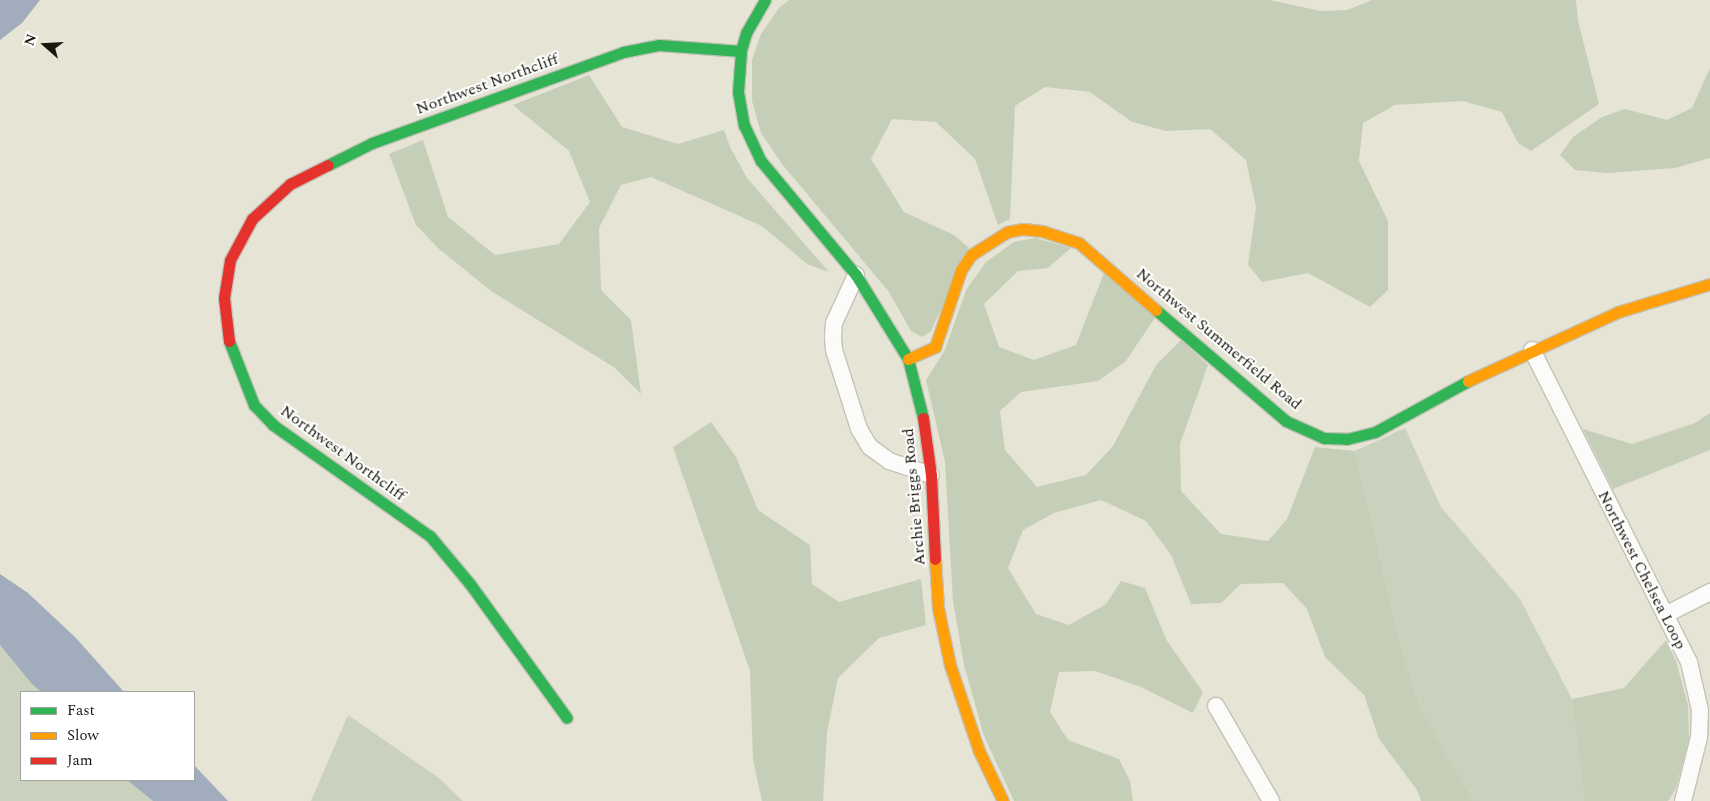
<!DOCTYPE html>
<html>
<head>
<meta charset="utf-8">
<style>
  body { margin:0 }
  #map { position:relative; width:1710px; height:801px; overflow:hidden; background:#e6e4d5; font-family:Spectral,serif }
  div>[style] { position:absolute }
  .green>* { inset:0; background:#cad2bd }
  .forest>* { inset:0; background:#c5cfb7 }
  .water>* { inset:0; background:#a1adbd }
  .roads { filter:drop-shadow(1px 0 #c4c2b7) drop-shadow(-1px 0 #c4c2b7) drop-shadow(0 1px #c4c2b7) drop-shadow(0 -1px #c4c2b7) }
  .street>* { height:16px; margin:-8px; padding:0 8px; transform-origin:8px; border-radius:8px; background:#fbfbf9 }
  .fast>* { height:11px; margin:-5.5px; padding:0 5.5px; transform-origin:5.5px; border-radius:5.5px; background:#30b455 }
  .slow>* { height:11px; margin:-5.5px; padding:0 5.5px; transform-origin:5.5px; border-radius:5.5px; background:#ff9f0a }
  .jam>* { height:11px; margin:-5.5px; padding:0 5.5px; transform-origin:5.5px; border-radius:5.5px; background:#e5322d }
  span { translate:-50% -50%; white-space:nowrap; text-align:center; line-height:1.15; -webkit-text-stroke:4px #fff; paint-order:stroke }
  .street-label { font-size:16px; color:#19180e }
  .legend { position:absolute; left:20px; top:691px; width:175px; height:90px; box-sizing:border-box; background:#fff; border:1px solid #a3a39f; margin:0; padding:6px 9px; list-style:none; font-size:15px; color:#19180e }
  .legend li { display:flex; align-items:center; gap:10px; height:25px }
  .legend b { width:25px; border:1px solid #a3a39f }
  .north { position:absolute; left:20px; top:20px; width:50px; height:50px; -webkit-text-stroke:4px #fff; paint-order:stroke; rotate:289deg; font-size:14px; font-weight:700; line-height:20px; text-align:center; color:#19180e }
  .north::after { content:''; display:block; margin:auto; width:18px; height:22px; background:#19180e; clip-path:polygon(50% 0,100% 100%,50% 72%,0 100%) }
</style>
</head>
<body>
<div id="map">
  <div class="green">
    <i style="clip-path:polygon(1405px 428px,1441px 507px,1520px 599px,1572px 699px,1584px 801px,1474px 801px,1421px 710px,1402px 650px,1355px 451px)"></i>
    <i style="clip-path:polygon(0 645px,41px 692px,21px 692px,21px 780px,127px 780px,153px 801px,0 801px)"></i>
    <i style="clip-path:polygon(348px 715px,439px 778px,463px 801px,311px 801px)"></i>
  </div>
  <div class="forest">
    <i style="clip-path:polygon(789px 0,1270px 0,1321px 11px,1347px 10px,1372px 0,1576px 0,1578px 21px,1599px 104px,1531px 151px,1518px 143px,1502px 112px,1463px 101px,1395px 105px,1363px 123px,1359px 161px,1388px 221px,1388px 290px,1370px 307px,1308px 273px,1262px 282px,1248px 265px,1256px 207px,1246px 160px,1210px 129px,1166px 131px,1132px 122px,1090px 92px,1045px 87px,1015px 106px,1010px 219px,998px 225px,975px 159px,936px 122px,892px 119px,871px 159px,904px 212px,954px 235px,969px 248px,931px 331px,922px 337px,911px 331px,889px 292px,782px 164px,761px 133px,752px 101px,752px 60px,761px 34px,779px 8px)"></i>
    <i style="clip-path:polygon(1710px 68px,1710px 158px,1675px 168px,1607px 173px,1575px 170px,1560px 155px,1573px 137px,1602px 117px,1625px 109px,1667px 120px,1692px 108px)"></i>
    <i style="clip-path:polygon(589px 75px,622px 127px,678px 144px,724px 130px,730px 147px,747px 178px,829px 272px,807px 264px,762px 226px,651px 177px,621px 185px,599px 228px,601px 290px,631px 320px,641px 394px,615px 368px,491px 291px,438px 248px,416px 225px,389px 154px,423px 140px,448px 217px,495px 255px,559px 244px,590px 202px,569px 151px,513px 105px)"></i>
    <i style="clip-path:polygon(1035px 238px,1071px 248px,1048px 268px,1018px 271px,984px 304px,999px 347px,1034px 360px,1076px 345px,1104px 273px,1155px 318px,1125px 362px,1098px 381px,1021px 392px,1000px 411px,1005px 450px,1037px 487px,1086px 475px,1113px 446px,1156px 365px,1181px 340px,1208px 365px,1180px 444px,1181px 491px,1221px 534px,1268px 541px,1287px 519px,1315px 447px,1355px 451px,1402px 650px,1421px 710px,1474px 801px,1421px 801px,1417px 790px,1379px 739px,1364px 695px,1325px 657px,1307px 609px,1283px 583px,1241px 584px,1221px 603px,1191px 604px,1171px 555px,1146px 521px,1101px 500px,1054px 513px,1023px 530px,1008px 568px,1036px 614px,1069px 625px,1106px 604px,1121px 581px,1145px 588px,1167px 641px,1203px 692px,1193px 713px,1141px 687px,1095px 671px,1059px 672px,1050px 712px,1068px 740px,1119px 759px,1130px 781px,1133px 801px,1014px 801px,984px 736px,964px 665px,953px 601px,945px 462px,926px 380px,945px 350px,966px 290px,986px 262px,1014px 242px)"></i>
    <i style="clip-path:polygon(1710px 413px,1710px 450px,1613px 489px,1583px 429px,1632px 444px,1695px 423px)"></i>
    <i style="clip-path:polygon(711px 422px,736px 457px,758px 510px,810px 545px,812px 584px,839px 602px,921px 579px,926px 625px,879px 638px,838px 678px,827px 732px,823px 801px,762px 801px,753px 760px,750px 671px,673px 447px)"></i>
    <i style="clip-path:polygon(1666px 640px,1676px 661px,1688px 705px,1689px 739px,1676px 788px,1668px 801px,1584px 801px,1572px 699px,1624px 688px)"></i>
  </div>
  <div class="water">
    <i style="clip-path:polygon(0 0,40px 0,22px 23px,0 40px)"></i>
    <i style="clip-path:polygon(0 574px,28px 593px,76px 638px,124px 692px,41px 692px,32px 684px,0 645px)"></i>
    <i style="clip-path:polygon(194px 765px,228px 801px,153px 801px,127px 780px,194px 780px)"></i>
  </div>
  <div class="roads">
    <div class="street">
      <i style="left:856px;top:275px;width:53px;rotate:114.6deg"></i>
      <i style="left:834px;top:323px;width:14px;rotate:94deg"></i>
      <i style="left:833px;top:337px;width:13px;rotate:86deg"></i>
      <i style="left:834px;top:350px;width:83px;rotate:72.4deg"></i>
      <i style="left:859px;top:429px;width:21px;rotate:59deg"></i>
      <i style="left:870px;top:447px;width:24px;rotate:36deg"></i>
      <i style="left:889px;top:461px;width:44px;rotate:18.4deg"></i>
      <i style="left:1532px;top:350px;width:349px;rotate:63.3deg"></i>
      <i style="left:1689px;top:662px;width:49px;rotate:77.1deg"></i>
      <i style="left:1700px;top:710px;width:27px;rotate:92deg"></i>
      <i style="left:1699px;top:737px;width:66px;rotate:104deg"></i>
      <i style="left:1665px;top:615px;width:51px;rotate:-27.1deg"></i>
      <i style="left:1216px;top:706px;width:110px;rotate:59.9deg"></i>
    </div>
    <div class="fast">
      <i style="left:765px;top:0;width:38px;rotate:120deg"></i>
      <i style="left:746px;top:33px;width:19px;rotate:106deg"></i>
      <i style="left:741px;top:51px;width:41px;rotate:94.2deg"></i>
      <i style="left:738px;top:92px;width:34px;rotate:80deg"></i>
      <i style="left:744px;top:125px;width:40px;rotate:65deg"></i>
      <i style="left:761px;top:161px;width:148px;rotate:50.2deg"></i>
      <i style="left:856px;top:275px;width:99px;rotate:58.2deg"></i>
      <i style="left:908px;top:359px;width:61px;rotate:75.7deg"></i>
      <i style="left:328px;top:165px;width:49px;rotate:-26.6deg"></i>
      <i style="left:372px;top:143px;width:267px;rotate:-19.9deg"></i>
      <i style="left:623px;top:52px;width:37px;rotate:-11deg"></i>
      <i style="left:659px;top:45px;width:82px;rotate:4.2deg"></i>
      <i style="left:1156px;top:310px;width:171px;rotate:40.5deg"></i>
      <i style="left:1286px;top:421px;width:42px;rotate:24.1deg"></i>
      <i style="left:1324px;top:438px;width:23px;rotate:2deg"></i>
      <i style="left:1347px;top:439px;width:29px;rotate:-14deg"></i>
      <i style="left:1375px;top:432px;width:106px;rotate:-28.7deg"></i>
      <i style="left:229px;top:341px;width:69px;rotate:68.7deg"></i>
      <i style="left:254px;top:405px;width:28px;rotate:46deg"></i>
      <i style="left:273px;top:425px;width:192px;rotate:35.3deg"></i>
      <i style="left:430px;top:536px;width:62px;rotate:50.2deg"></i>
      <i style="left:470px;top:584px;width:165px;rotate:54.1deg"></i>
    </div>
    <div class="slow">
      <i style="left:908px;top:359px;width:30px;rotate:-24deg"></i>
      <i style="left:935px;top:347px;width:81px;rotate:-71.3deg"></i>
      <i style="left:961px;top:270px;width:18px;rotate:-56deg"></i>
      <i style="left:971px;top:255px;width:43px;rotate:-32.6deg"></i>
      <i style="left:1007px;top:232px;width:16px;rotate:-11deg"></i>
      <i style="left:1023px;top:229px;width:19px;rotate:6deg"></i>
      <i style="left:1042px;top:231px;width:39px;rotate:18deg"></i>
      <i style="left:1079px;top:243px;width:102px;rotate:41deg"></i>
      <i style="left:1468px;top:381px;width:165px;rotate:-24.7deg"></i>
      <i style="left:1618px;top:312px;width:96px;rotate:-16.9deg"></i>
      <i style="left:935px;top:559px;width:49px;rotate:86.5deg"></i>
      <i style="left:938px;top:608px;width:58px;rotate:78.1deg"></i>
      <i style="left:950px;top:665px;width:91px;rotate:71.4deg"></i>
      <i style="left:979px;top:751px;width:55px;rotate:64.4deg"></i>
    </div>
    <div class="jam">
      <i style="left:229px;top:341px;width:43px;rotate:-96.6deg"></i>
      <i style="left:224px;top:298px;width:38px;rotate:-81deg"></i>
      <i style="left:230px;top:260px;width:47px;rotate:-61.8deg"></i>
      <i style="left:252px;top:219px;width:52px;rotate:-42.6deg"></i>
      <i style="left:290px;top:184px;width:42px;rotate:-26.6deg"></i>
      <i style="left:923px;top:418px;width:58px;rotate:82deg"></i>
      <i style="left:931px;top:475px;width:84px;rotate:87.3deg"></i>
    </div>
  </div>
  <div class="street-label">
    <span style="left:487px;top:84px;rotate:-20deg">Northwest Northcliff</span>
    <span style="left:1219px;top:339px;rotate:40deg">Northwest Summerfield Road</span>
    <span style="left:343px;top:453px;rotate:36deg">Northwest Northcliff</span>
    <span style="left:914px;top:497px;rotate:-95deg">Archie Briggs Road</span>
    <span style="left:1642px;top:570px;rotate:63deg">Northwest Chelsea Loop</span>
  </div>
  <ul class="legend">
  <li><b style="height:6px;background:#30b455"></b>Fast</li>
  <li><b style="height:6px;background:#ff9f0a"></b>Slow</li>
  <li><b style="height:6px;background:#e5322d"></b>Jam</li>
  </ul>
  <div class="north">N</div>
</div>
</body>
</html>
